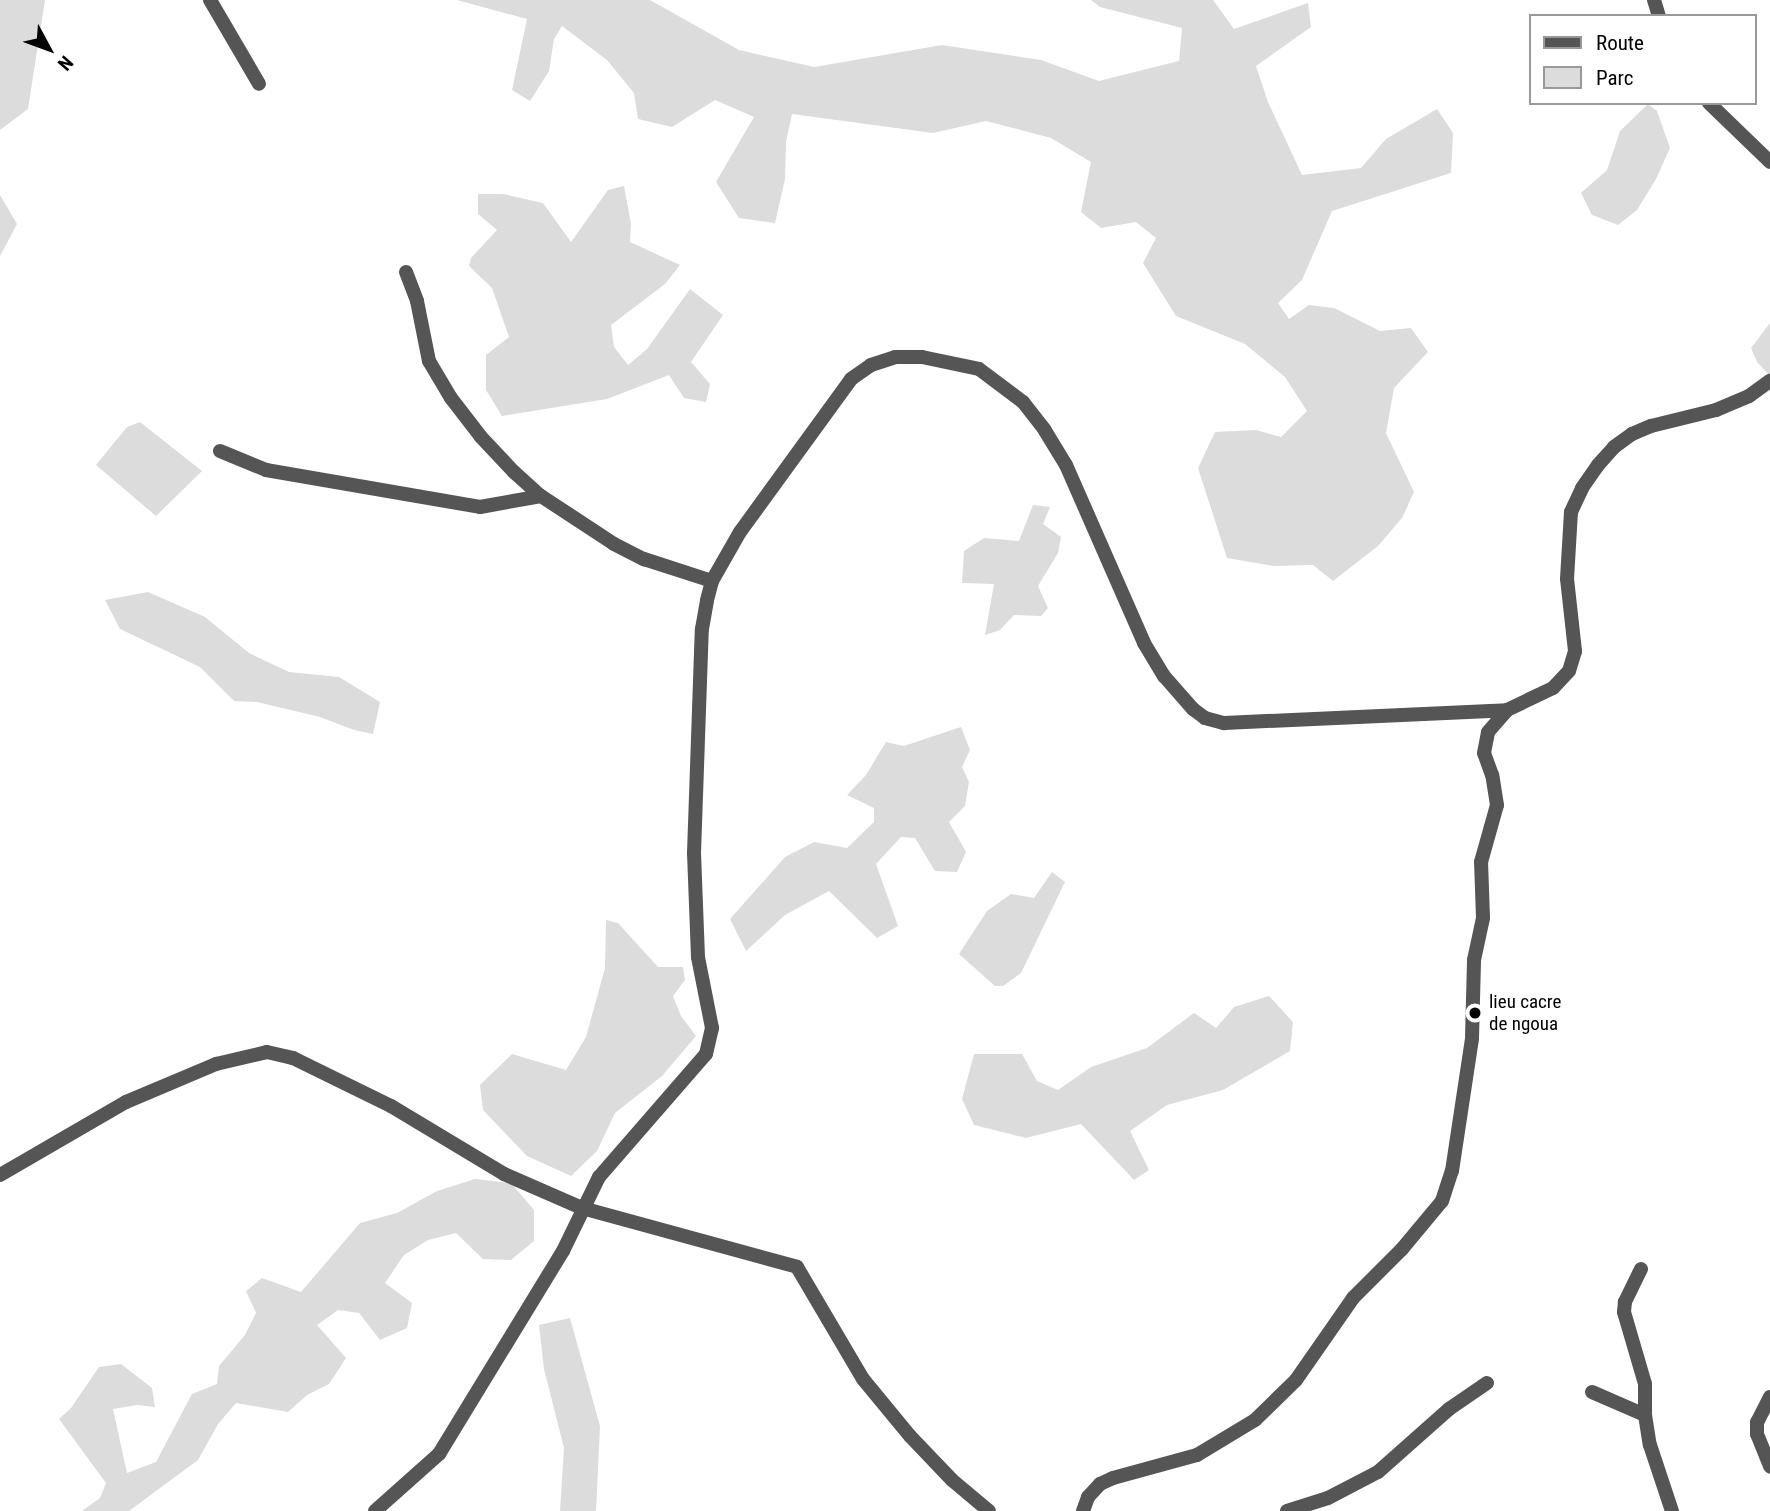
<!DOCTYPE html>
<html>
<head>
<meta charset="utf-8">
<style>
  body { margin:0 }
  #map { position:relative; width:1770px; height:1511px; overflow:hidden; background:#fff; font-family:"Roboto Condensed",sans-serif }
  div>[style] { position:absolute }
  .green>* { inset:0; background:#dcdcdc }
  .street>* { height:14px; margin:-7px; padding:0 7px; transform-origin:7px; border-radius:7px; background:#555 }
  .dots>* { width:19px; height:19px; translate:-50% -50%; box-sizing:border-box; border:4px solid #fff; border-radius:50% }
  span { translate:-50% -50%; white-space:nowrap; text-align:center; line-height:1.15; -webkit-text-stroke:5px #fff; paint-order:stroke }
  .poi-label { font-size:19px; color:#000 }
  .left { translate:0 -50%; text-align:left }
  .legend { position:absolute; left:1529px; top:14px; width:228px; height:91px; box-sizing:border-box; background:#fff; border:2px solid #999; margin:0; padding:9px 12px; list-style:none; font-size:21px; color:#000 }
  .legend li { display:flex; align-items:center; gap:14px; height:35px }
  .legend b { width:35px; border:2px solid #999 }
  .north { position:absolute; left:14px; top:14px; width:70px; height:70px; -webkit-text-stroke:5px #fff; paint-order:stroke; rotate:131deg; font-size:19px; font-weight:700; line-height:28px; text-align:center; color:#000 }
  .north::after { content:''; display:block; margin:auto; width:24px; height:32px; background:#000; clip-path:polygon(50% 0,100% 100%,50% 72%,0 100%) }
</style>
</head>
<body>
<div id="map">
  <div class="green">
    <i style="clip-path:polygon(0 0,45px 0,28px 109px,0 130px)"></i>
    <i style="clip-path:polygon(457px 0,650px 0,739px 50px,814px 67px,942px 45px,1041px 60px,1099px 81px,1179px 61px,1182px 28px,1100px 7px,1091px 0,1213px 0,1234px 29px,1308px 3px,1311px 27px,1256px 66px,1268px 102px,1302px 175px,1361px 168px,1386px 139px,1437px 109px,1453px 133px,1451px 173px,1332px 211px,1302px 280px,1278px 303px,1289px 319px,1309px 305px,1334px 308px,1380px 331px,1411px 328px,1428px 352px,1394px 388px,1386px 433px,1414px 492px,1402px 518px,1378px 546px,1333px 581px,1313px 565px,1273px 566px,1227px 558px,1198px 468px,1215px 432px,1256px 430px,1281px 437px,1307px 411px,1285px 377px,1245px 344px,1176px 316px,1143px 263px,1156px 238px,1136px 222px,1101px 228px,1081px 212px,1091px 162px,1051px 138px,986px 121px,933px 133px,792px 114px,786px 142px,785px 179px,775px 223px,739px 218px,716px 182px,754px 117px,715px 100px,672px 127px,638px 119px,634px 93px,607px 60px,562px 26px,554px 39px,549px 71px,530px 101px,512px 90px,527px 19px)"></i>
    <i style="clip-path:polygon(1648px 104px,1657px 111px,1670px 148px,1656px 179px,1637px 210px,1618px 225px,1592px 215px,1581px 193px,1607px 170px,1620px 131px)"></i>
    <i style="clip-path:polygon(624px 186px,631px 224px,630px 242px,680px 265px,665px 284px,611px 325px,614px 347px,628px 365px,647px 349px,690px 289px,723px 315px,691px 362px,710px 384px,706px 402px,684px 398px,669px 375px,607px 399px,502px 416px,486px 390px,486px 355px,509px 337px,492px 288px,469px 266px,471px 258px,497px 230px,478px 214px,478px 194px,503px 194px,543px 203px,571px 242px,608px 190px)"></i>
    <i style="clip-path:polygon(0 195px,17px 224px,0 256px)"></i>
    <i style="clip-path:polygon(1770px 323px,1770px 376px,1757px 362px,1751px 348px)"></i>
    <i style="clip-path:polygon(140px 422px,202px 471px,156px 516px,96px 465px,127px 427px)"></i>
    <i style="clip-path:polygon(1033px 505px,1050px 507px,1043px 524px,1061px 537px,1058px 553px,1038px 586px,1048px 608px,1041px 616px,1014px 615px,1000px 630px,985px 635px,994px 584px,962px 583px,964px 551px,984px 538px,1019px 541px)"></i>
    <i style="clip-path:polygon(148px 592px,205px 617px,249px 653px,289px 672px,339px 677px,380px 702px,373px 734px,354px 730px,320px 717px,257px 702px,234px 701px,200px 667px,120px 629px,105px 600px)"></i>
    <i style="clip-path:polygon(961px 727px,970px 750px,962px 767px,969px 782px,965px 806px,949px 822px,966px 852px,957px 872px,935px 871px,915px 838px,901px 837px,876px 864px,898px 926px,877px 938px,829px 891px,785px 915px,746px 951px,730px 919px,785px 857px,814px 842px,847px 848px,874px 822px,874px 808px,847px 795px,866px 775px,886px 742px,904px 746px)"></i>
    <i style="clip-path:polygon(1052px 872px,1065px 882px,1021px 973px,1003px 986px,995px 986px,959px 954px,987px 911px,1011px 894px,1034px 898px)"></i>
    <i style="clip-path:polygon(606px 920px,618px 923px,658px 967px,683px 967px,685px 980px,673px 996px,681px 1016px,696px 1036px,662px 1076px,615px 1113px,597px 1151px,571px 1176px,527px 1156px,483px 1110px,480px 1085px,512px 1054px,566px 1070px,586px 1037px,605px 968px)"></i>
    <i style="clip-path:polygon(1269px 996px,1293px 1022px,1290px 1051px,1223px 1090px,1167px 1105px,1130px 1131px,1149px 1170px,1134px 1180px,1081px 1124px,1026px 1138px,974px 1125px,962px 1099px,974px 1054px,1022px 1054px,1037px 1081px,1058px 1090px,1091px 1067px,1147px 1048px,1194px 1013px,1216px 1028px,1234px 1007px)"></i>
    <i style="clip-path:polygon(475px 1179px,511px 1183px,534px 1210px,534px 1241px,511px 1260px,483px 1259px,456px 1233px,428px 1240px,404px 1255px,385px 1283px,412px 1303px,407px 1328px,380px 1340px,359px 1313px,338px 1310px,317px 1325px,346px 1358px,329px 1384px,307px 1395px,288px 1412px,236px 1403px,218px 1424px,198px 1460px,129px 1511px,82px 1511px,100px 1498px,106px 1483px,59px 1419px,71px 1408px,99px 1367px,121px 1364px,152px 1388px,155px 1407px,137px 1405px,113px 1409px,127px 1473px,156px 1462px,192px 1394px,217px 1384px,219px 1366px,245px 1335px,256px 1313px,246px 1291px,262px 1278px,301px 1292px,360px 1223px,397px 1213px,437px 1191px)"></i>
    <i style="clip-path:polygon(570px 1318px,600px 1426px,596px 1511px,560px 1511px,564px 1448px,544px 1369px,539px 1325px)"></i>
  </div>
  <div class="street">
    <i style="left:210px;top:0;width:97px;rotate:59.7deg"></i>
    <i style="left:1654px;top:0;width:17px;rotate:73deg"></i>
    <i style="left:1709px;top:103px;width:85px;rotate:44deg"></i>
    <i style="left:406px;top:272px;width:31px;rotate:69deg"></i>
    <i style="left:417px;top:301px;width:61px;rotate:78.7deg"></i>
    <i style="left:429px;top:361px;width:43px;rotate:59.3deg"></i>
    <i style="left:451px;top:398px;width:49px;rotate:52.4deg"></i>
    <i style="left:481px;top:437px;width:48px;rotate:46.7deg"></i>
    <i style="left:514px;top:472px;width:36px;rotate:42deg"></i>
    <i style="left:541px;top:496px;width:87px;rotate:33.3deg"></i>
    <i style="left:614px;top:544px;width:34px;rotate:27deg"></i>
    <i style="left:644px;top:559px;width:71px;rotate:17.9deg"></i>
    <i style="left:220px;top:451px;width:50px;rotate:22.4deg"></i>
    <i style="left:266px;top:470px;width:217px;rotate:9.8deg"></i>
    <i style="left:480px;top:507px;width:62px;rotate:-10.2deg"></i>
    <i style="left:0;top:1175px;width:146px;rotate:-30.1deg"></i>
    <i style="left:126px;top:1102px;width:98px;rotate:-22.9deg"></i>
    <i style="left:216px;top:1064px;width:52px;rotate:-13.2deg"></i>
    <i style="left:267px;top:1052px;width:27px;rotate:13deg"></i>
    <i style="left:293px;top:1058px;width:109px;rotate:26.1deg"></i>
    <i style="left:391px;top:1106px;width:132px;rotate:31deg"></i>
    <i style="left:504px;top:1174px;width:85px;rotate:23.6deg"></i>
    <i style="left:582px;top:1208px;width:223px;rotate:15.3deg"></i>
    <i style="left:797px;top:1267px;width:130px;rotate:59.5deg"></i>
    <i style="left:863px;top:1379px;width:74px;rotate:50.5deg"></i>
    <i style="left:910px;top:1436px;width:61px;rotate:46.3deg"></i>
    <i style="left:952px;top:1480px;width:48px;rotate:40deg"></i>
    <i style="left:1641px;top:1269px;width:37px;rotate:116deg"></i>
    <i style="left:1625px;top:1302px;width:10px;rotate:96deg"></i>
    <i style="left:1624px;top:1312px;width:75px;rotate:73.7deg"></i>
    <i style="left:1645px;top:1384px;width:31px;rotate:90deg"></i>
    <i style="left:1645px;top:1415px;width:30px;rotate:81deg"></i>
    <i style="left:1650px;top:1445px;width:70px;rotate:71.6deg"></i>
    <i style="left:1592px;top:1392px;width:58px;rotate:23.5deg"></i>
    <i style="left:1770px;top:1397px;width:28px;rotate:117deg"></i>
    <i style="left:1757px;top:1422px;width:12px;rotate:90deg"></i>
    <i style="left:1757px;top:1434px;width:35px;rotate:68deg"></i>
    <i style="left:375px;top:1511px;width:86px;rotate:-41.7deg"></i>
    <i style="left:439px;top:1454px;width:238px;rotate:-58.6deg"></i>
    <i style="left:563px;top:1251px;width:82px;rotate:-64.1deg"></i>
    <i style="left:599px;top:1177px;width:163px;rotate:-49deg"></i>
    <i style="left:706px;top:1054px;width:27px;rotate:-77deg"></i>
    <i style="left:712px;top:1028px;width:72px;rotate:-101.2deg"></i>
    <i style="left:698px;top:957px;width:104px;rotate:-92.2deg"></i>
    <i style="left:694px;top:853px;width:224px;rotate:-88deg"></i>
    <i style="left:702px;top:629px;width:29px;rotate:-80deg"></i>
    <i style="left:707px;top:600px;width:20px;rotate:-75deg"></i>
    <i style="left:712px;top:581px;width:56px;rotate:-60.3deg"></i>
    <i style="left:740px;top:532px;width:189px;rotate:-54deg"></i>
    <i style="left:851px;top:379px;width:24px;rotate:-35deg"></i>
    <i style="left:871px;top:365px;width:25px;rotate:-18deg"></i>
    <i style="left:895px;top:357px;width:27px"></i>
    <i style="left:922px;top:357px;width:58px;rotate:11.9deg"></i>
    <i style="left:979px;top:369px;width:55px;rotate:36.9deg"></i>
    <i style="left:1023px;top:402px;width:34px;rotate:52deg"></i>
    <i style="left:1044px;top:429px;width:42px;rotate:58.6deg"></i>
    <i style="left:1066px;top:465px;width:194px;rotate:66.3deg"></i>
    <i style="left:1144px;top:643px;width:39px;rotate:59deg"></i>
    <i style="left:1164px;top:676px;width:44px;rotate:48.7deg"></i>
    <i style="left:1193px;top:709px;width:15px;rotate:37deg"></i>
    <i style="left:1205px;top:718px;width:20px;rotate:15deg"></i>
    <i style="left:1224px;top:723px;width:283px;rotate:-2.6deg"></i>
    <i style="left:1507px;top:710px;width:51px;rotate:-25.6deg"></i>
    <i style="left:1553px;top:688px;width:23px;rotate:-47deg"></i>
    <i style="left:1569px;top:671px;width:21px;rotate:-73deg"></i>
    <i style="left:1575px;top:651px;width:72px;rotate:-96.3deg"></i>
    <i style="left:1567px;top:579px;width:67px;rotate:-86.6deg"></i>
    <i style="left:1571px;top:512px;width:26px;rotate:-65deg"></i>
    <i style="left:1582px;top:488px;width:28px;rotate:-55deg"></i>
    <i style="left:1598px;top:465px;width:24px;rotate:-48deg"></i>
    <i style="left:1614px;top:447px;width:22px;rotate:-36deg"></i>
    <i style="left:1632px;top:434px;width:21px;rotate:-23deg"></i>
    <i style="left:1651px;top:426px;width:67px;rotate:-13.8deg"></i>
    <i style="left:1716px;top:410px;width:36px;rotate:-23deg"></i>
    <i style="left:1749px;top:396px;width:26px;rotate:-36deg"></i>
    <i style="left:1083px;top:1511px;width:15px;rotate:-70deg"></i>
    <i style="left:1088px;top:1497px;width:18px;rotate:-47deg"></i>
    <i style="left:1100px;top:1484px;width:14px;rotate:-25deg"></i>
    <i style="left:1113px;top:1478px;width:87px;rotate:-15.3deg"></i>
    <i style="left:1197px;top:1455px;width:68px;rotate:-31.1deg"></i>
    <i style="left:1255px;top:1420px;width:57px;rotate:-44.3deg"></i>
    <i style="left:1296px;top:1380px;width:100px;rotate:-55.2deg"></i>
    <i style="left:1353px;top:1298px;width:69px;rotate:-45deg"></i>
    <i style="left:1402px;top:1249px;width:62px;rotate:-50.2deg"></i>
    <i style="left:1442px;top:1201px;width:32px;rotate:-72deg"></i>
    <i style="left:1452px;top:1171px;width:134px;rotate:-81.4deg"></i>
    <i style="left:1472px;top:1038px;width:78px;rotate:-88.5deg"></i>
    <i style="left:1474px;top:960px;width:43px;rotate:-77.9deg"></i>
    <i style="left:1483px;top:918px;width:56px;rotate:-92deg"></i>
    <i style="left:1481px;top:862px;width:59px;rotate:-74.3deg"></i>
    <i style="left:1497px;top:805px;width:30px;rotate:-99deg"></i>
    <i style="left:1492px;top:775px;width:23px;rotate:-110deg"></i>
    <i style="left:1484px;top:753px;width:21px;rotate:-79deg"></i>
    <i style="left:1488px;top:732px;width:29px;rotate:-49deg"></i>
    <i style="left:1287px;top:1511px;width:43px;rotate:-17.6deg"></i>
    <i style="left:1328px;top:1498px;width:56px;rotate:-27.5deg"></i>
    <i style="left:1378px;top:1472px;width:95px;rotate:-41.6deg"></i>
    <i style="left:1449px;top:1409px;width:46px;rotate:-34.4deg"></i>
  </div>
  <div class="dots">
    <i style="left:1475px;top:1013px;background:#000"></i>
  </div>
  <div class="poi-label">
    <span class="left" style="left:1489px;top:1013px">lieu cacre<br>de ngoua</span>
  </div>
  <ul class="legend">
  <li><b style="height:9px;background:#555"></b>Route</li>
  <li><b style="height:19px;background:#dcdcdc"></b>Parc</li>
  </ul>
  <div class="north">N</div>
</div>
</body>
</html>
